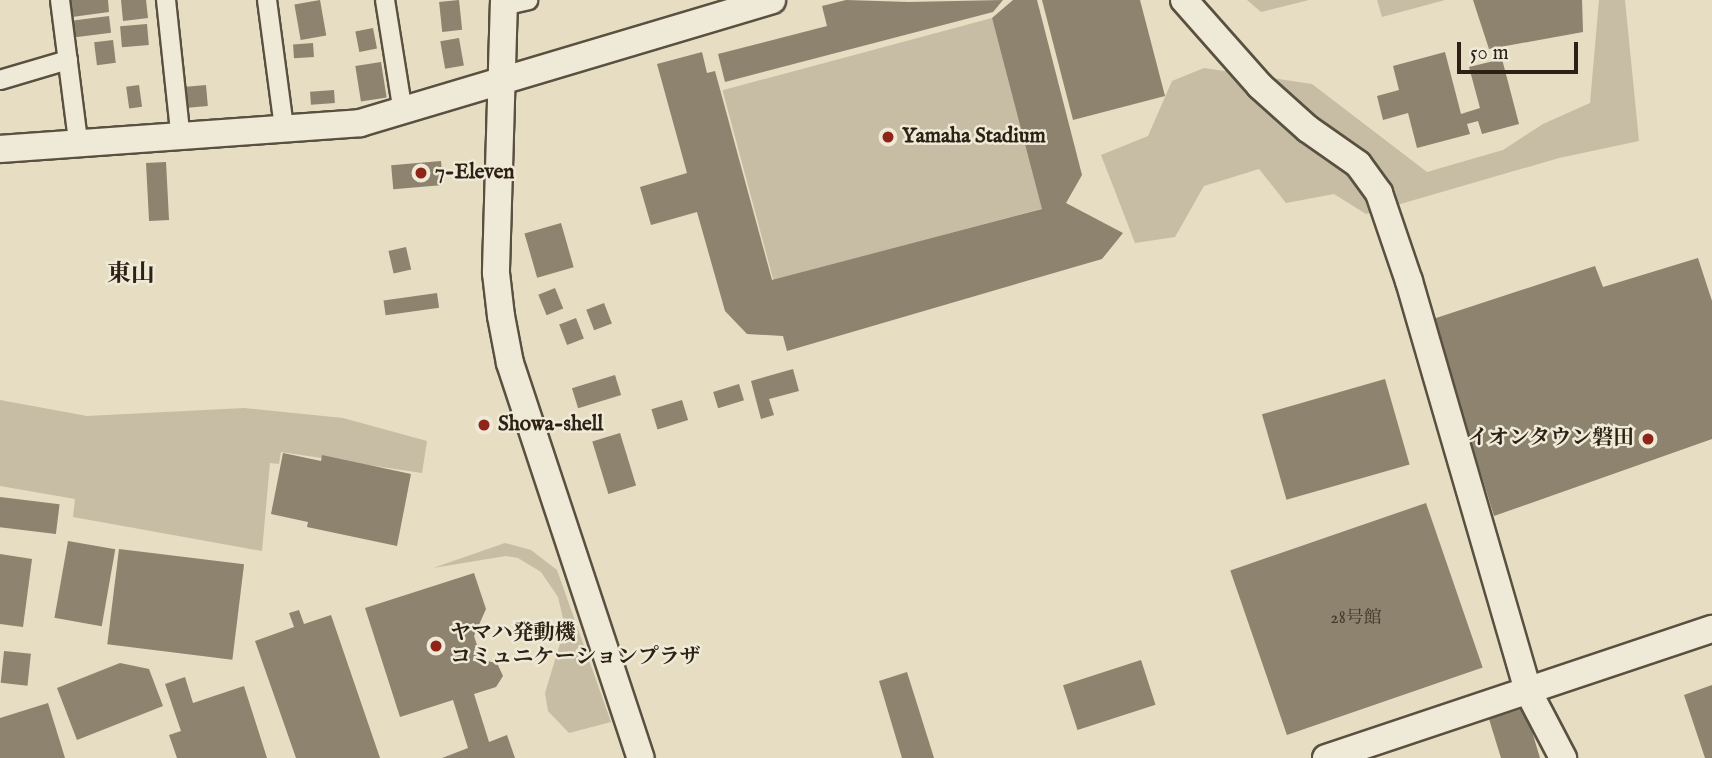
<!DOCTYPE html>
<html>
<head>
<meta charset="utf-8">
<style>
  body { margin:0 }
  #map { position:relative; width:1712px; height:758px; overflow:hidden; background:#e6ddc2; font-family:"IM FELL English","Noto Serif JP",serif }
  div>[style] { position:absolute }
  .green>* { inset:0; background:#c6bda4; transform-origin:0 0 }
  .building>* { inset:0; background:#8d836e; transform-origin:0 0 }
  .roads { filter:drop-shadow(2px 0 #5a5040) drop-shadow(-2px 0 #5a5040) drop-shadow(0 2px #5a5040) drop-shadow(0 -2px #5a5040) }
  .street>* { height:18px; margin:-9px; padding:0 9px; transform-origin:9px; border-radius:9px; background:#efe9d7 }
  .secondary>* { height:26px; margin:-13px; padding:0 13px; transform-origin:13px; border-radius:13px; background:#efe9d7 }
  .dots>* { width:19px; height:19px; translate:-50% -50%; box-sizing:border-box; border:4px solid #efe9d7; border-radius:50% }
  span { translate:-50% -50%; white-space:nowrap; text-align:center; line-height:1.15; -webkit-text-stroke:5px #efe9d7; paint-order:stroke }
  .number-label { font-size:18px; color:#443a2a }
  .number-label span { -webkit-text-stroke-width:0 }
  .poi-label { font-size:21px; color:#2c2114; font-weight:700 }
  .left { translate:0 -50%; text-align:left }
  .right { translate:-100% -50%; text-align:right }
  .quarter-label { font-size:24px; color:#2c2114; font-weight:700 }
  .scale { position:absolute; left:1457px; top:42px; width:121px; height:32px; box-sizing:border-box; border:4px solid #2c2114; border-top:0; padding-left:9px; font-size:21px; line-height:24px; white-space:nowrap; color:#2c2114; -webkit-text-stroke:5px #efe9d7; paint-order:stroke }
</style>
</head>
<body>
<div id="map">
  <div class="green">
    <i style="clip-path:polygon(1247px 0,1309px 0,1261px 12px)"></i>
    <i style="clip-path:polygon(1377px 0,1445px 0,1382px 17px)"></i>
    <i style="clip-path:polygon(1599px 0,1625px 0,1639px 141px,1559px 158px,1366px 214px,1334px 194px,1286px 203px,1259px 169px,1204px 186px,1175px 237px,1135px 243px,1101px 155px,1148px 136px,1172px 81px,1204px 68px,1312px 84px,1427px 172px,1503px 150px,1543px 124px,1590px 103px)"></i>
    <i style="left:992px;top:18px;width:197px;height:279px;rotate:75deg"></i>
    <i style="clip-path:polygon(0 400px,87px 416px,244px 408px,343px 418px,427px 441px,422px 473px,281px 452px,279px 464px,270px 463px,262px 551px,73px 517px,75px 499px,0 486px)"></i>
    <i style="clip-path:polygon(505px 543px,531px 550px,557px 570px,611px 722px,569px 733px,548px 711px,545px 693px,565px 627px,558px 597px,541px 572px,518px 558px,506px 556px,433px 568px)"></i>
  </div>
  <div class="building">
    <i style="clip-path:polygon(70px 0,108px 0,109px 12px,72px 17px)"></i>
    <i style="clip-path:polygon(121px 0,146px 0,148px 18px,123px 21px)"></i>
    <i style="left:320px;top:0;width:36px;height:26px;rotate:80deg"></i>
    <i style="left:459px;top:0;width:30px;height:20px;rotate:84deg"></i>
    <i style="clip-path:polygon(846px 0,909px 2px,1003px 0,993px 12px,725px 82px,718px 54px,827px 26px,822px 6px)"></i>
    <i style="clip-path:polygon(1013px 0,1037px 0,1082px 175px,1066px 203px,1123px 233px,1102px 259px,787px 351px,783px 336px,747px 334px,725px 311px,697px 212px,651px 225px,640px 187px,687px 173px,657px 64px,702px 52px,707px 73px,715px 71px,772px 280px,1042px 209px,992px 18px)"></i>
    <i style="clip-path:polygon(1042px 0,1140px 0,1165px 96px,1073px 120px)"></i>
    <i style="clip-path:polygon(1473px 0,1582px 0,1583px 32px,1489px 49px)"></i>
    <i style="left:109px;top:16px;width:17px;height:38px;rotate:83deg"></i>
    <i style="left:147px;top:24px;width:21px;height:27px;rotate:85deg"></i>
    <i style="left:373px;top:28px;width:21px;height:18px;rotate:79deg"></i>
    <i style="left:459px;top:38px;width:28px;height:19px;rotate:80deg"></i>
    <i style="left:113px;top:40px;width:23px;height:19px;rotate:83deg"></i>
    <i style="left:313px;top:43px;width:14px;height:20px;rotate:86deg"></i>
    <i style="clip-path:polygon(1445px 52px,1461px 114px,1480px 108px,1469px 67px,1502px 59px,1519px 124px,1482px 134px,1478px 121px,1467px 124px,1470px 134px,1417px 148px,1408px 113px,1383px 120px,1377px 96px,1399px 90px,1393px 66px)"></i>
    <i style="left:381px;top:62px;width:36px;height:26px;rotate:81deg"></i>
    <i style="left:139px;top:85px;width:22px;height:13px;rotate:82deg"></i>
    <i style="left:206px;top:85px;width:21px;height:20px;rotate:85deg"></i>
    <i style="left:334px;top:90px;width:13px;height:24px;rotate:86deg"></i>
    <i style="left:441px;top:161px;width:24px;height:50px;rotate:85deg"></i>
    <i style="left:166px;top:162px;width:58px;height:20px;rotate:87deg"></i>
    <i style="left:561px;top:223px;width:46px;height:38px;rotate:74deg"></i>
    <i style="left:406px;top:247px;width:23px;height:18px;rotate:77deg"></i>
    <i style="clip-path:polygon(1698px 258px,1712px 301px,1712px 439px,1494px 516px,1433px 319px,1595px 266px,1603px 287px)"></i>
    <i style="left:555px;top:288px;width:22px;height:18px;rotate:68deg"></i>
    <i style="left:437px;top:293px;width:15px;height:54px;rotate:82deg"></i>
    <i style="left:604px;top:303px;width:22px;height:19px;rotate:69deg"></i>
    <i style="left:576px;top:318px;width:22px;height:18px;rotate:69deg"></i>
    <i style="clip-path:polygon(793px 369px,799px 391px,769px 399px,774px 415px,761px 419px,751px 381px)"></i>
    <i style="left:615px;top:375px;width:21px;height:45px;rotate:73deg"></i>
    <i style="left:1385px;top:379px;width:89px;height:128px;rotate:74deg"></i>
    <i style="left:739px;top:384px;width:17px;height:27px;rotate:73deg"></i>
    <i style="left:682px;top:400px;width:21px;height:32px;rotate:73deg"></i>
    <i style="left:620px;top:433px;width:55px;height:29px;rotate:73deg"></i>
    <i style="clip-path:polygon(283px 453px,321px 461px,322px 455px,411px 474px,397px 546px,307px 527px,308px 522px,271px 514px)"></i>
    <i style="left:0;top:497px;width:60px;height:30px;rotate:7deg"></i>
    <i style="left:1426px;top:503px;width:174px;height:207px;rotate:71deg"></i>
    <i style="left:68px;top:541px;width:48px;height:78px;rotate:10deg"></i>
    <i style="left:119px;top:549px;width:126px;height:96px;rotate:7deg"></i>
    <i style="clip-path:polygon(0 554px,32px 559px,23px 627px,0 624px)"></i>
    <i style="clip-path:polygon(474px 573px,486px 609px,474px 636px,482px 660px,497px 663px,503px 676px,496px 687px,474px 694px,489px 742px,507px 735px,515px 758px,442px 758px,468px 748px,453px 700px,400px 717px,365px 608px)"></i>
    <i style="clip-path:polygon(299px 610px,304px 624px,331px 615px,380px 758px,296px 758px,255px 641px,294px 627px,289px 613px)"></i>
    <i style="left:4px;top:651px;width:27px;height:32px;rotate:6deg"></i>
    <i style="left:1141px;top:660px;width:47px;height:82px;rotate:72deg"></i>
    <i style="clip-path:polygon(120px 663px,149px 669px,163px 706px,77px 740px,57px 688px)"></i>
    <i style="clip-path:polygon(907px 672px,934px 758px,902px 758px,879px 681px)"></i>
    <i style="clip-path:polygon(185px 677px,193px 703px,244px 686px,267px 758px,177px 758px,169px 735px,181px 731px,165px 684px)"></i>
    <i style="clip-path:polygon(1712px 685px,1712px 758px,1705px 758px,1684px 695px)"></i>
    <i style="clip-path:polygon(48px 703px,65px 758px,0 758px,0 718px)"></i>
    <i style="clip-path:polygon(1525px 708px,1540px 758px,1501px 758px,1489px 719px)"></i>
  </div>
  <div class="roads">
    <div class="street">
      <i style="left:60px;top:0;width:142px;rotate:82.7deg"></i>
      <i style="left:166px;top:0;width:133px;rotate:83.9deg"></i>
      <i style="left:267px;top:0;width:128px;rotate:82.4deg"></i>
      <i style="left:385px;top:0;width:113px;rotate:80.9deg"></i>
      <i style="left:503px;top:6px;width:26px;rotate:-13deg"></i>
      <i style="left:0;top:80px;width:71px;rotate:-16.4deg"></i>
    </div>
    <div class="secondary">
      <i style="left:504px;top:0;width:273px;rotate:91.7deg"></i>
      <i style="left:496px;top:273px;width:43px;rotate:83.4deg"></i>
      <i style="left:501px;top:316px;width:48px;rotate:79.2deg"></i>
      <i style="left:510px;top:363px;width:416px;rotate:71.7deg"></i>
      <i style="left:1184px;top:0;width:115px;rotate:48.5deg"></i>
      <i style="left:1260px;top:86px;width:64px;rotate:41.9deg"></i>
      <i style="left:1308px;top:129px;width:61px;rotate:35deg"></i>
      <i style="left:1358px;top:164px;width:36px;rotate:54deg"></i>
      <i style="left:1379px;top:193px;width:93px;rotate:71.2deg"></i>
      <i style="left:1409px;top:281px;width:427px;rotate:73.8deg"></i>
      <i style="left:1528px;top:691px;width:76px;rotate:62.4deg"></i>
      <i style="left:0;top:149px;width:361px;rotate:-4.1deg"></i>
      <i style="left:360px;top:123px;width:430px;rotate:-16.6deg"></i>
      <i style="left:1326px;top:758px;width:407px;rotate:-18.5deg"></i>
    </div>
  </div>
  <div class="dots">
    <i style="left:888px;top:137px;background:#8f2418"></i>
    <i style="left:421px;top:173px;background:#8f2418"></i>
    <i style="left:484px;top:425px;background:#8f2418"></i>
    <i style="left:1648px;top:439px;background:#8f2418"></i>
    <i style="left:436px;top:646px;background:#8f2418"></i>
  </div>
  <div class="number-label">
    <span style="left:1356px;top:619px">28号館</span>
  </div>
  <div class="poi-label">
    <span class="left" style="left:902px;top:137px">Yamaha Stadium</span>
    <span class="left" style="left:435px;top:173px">7-Eleven</span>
    <span class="left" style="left:498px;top:425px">Showa-shell</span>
    <span class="right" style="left:1634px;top:439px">イオンタウン磐田</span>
    <span class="left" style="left:450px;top:646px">ヤマハ発動機<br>コミュニケーションプラザ</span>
  </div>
  <div class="quarter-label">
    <span style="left:131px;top:275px">東山</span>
  </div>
  <div class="scale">50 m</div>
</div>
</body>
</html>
